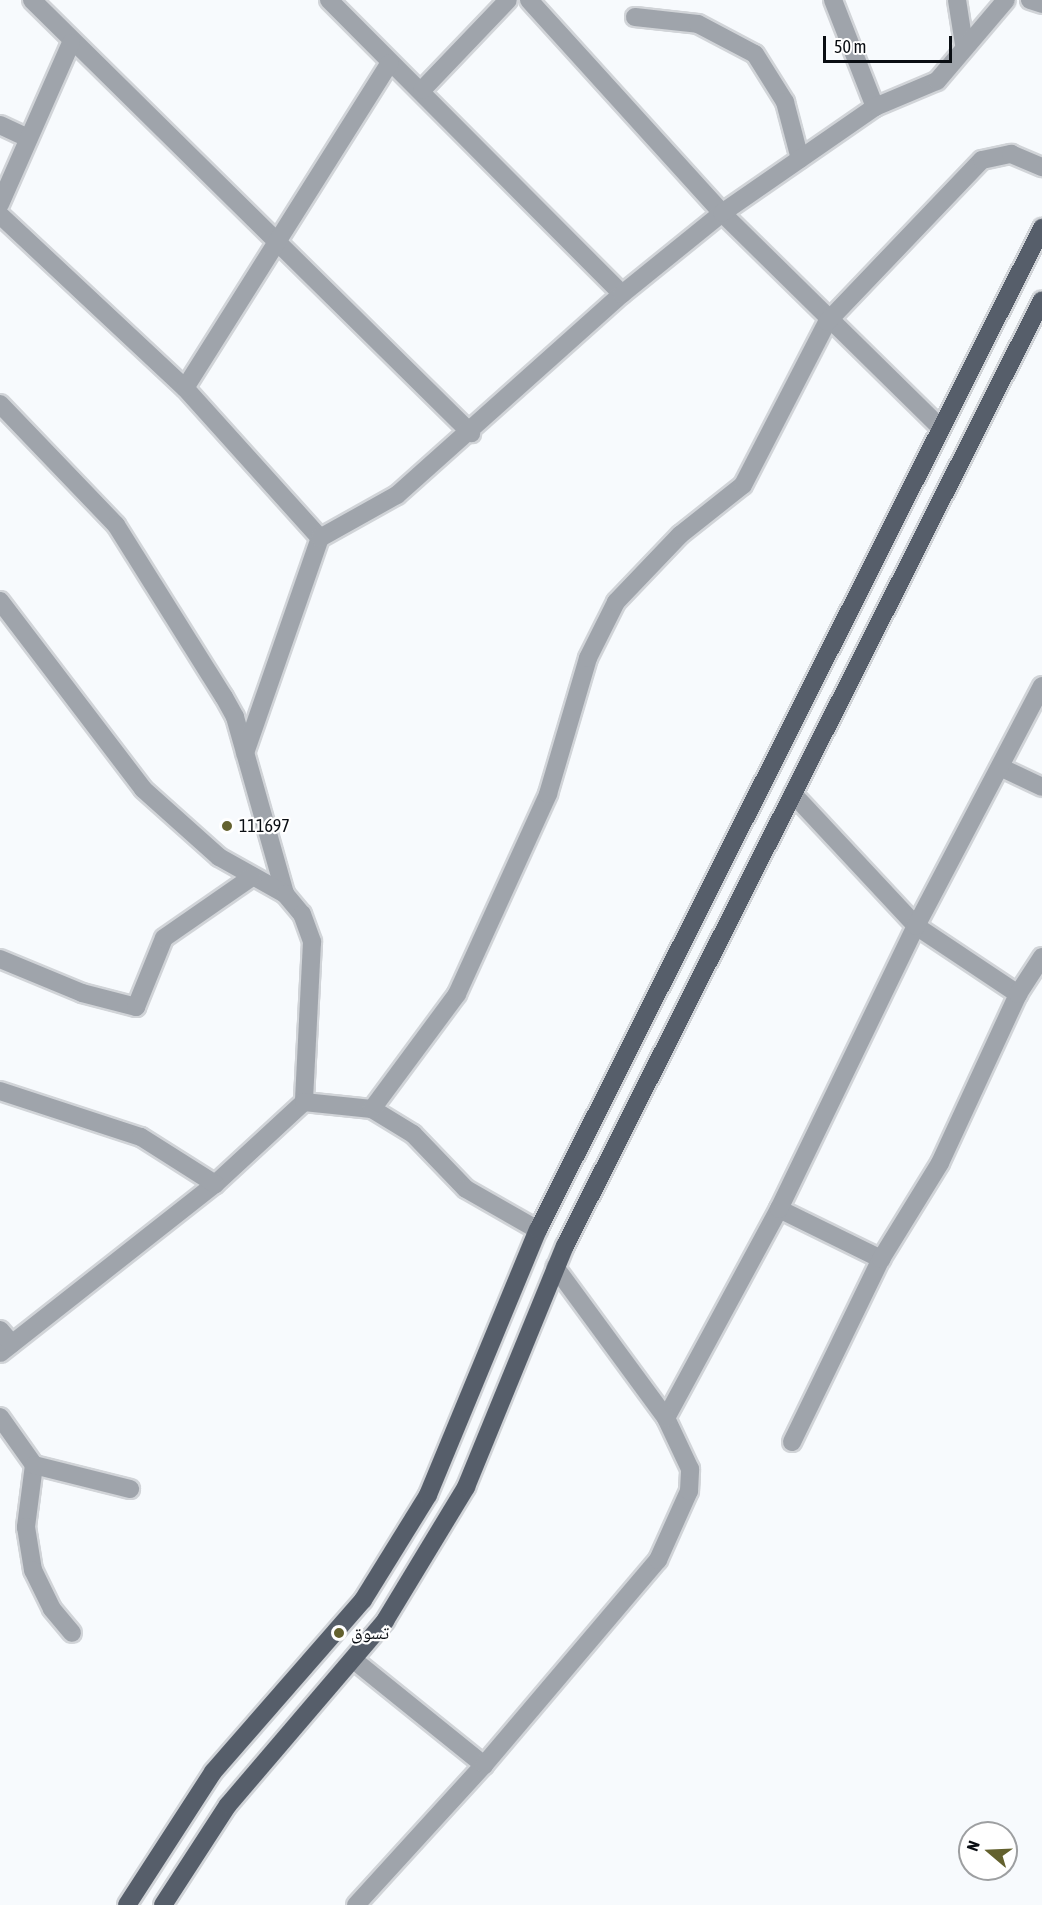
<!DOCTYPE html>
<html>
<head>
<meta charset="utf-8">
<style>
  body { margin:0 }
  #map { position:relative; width:1042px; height:1905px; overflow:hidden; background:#f7fafd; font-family:"Asap Condensed","Noto Naskh Arabic",sans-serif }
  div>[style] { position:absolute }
  .roads { filter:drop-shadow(2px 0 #d1d4d8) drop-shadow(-2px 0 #d1d4d8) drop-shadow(0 2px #d1d4d8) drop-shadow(0 -2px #d1d4d8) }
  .minor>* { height:18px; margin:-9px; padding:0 9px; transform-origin:9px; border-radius:9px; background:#9fa4ab }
  .major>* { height:18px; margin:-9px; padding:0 9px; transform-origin:9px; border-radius:9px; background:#565e6a }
  .dots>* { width:16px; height:16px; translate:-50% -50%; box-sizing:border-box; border:3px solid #fff; border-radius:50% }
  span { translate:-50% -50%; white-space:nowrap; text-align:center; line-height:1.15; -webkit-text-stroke:4.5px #fff; paint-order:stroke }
  .poi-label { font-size:18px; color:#0a0e13 }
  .left { translate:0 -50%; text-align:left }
  .north { position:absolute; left:958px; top:1821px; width:60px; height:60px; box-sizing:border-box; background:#fff; border:2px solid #9d9fa1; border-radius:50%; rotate:289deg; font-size:16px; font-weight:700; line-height:24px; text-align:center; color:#0a0e13 }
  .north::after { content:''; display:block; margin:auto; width:21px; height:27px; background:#63612e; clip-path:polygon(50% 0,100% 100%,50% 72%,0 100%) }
  .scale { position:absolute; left:823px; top:36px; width:129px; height:27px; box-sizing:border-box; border:3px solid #0a0e13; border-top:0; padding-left:8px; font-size:18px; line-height:21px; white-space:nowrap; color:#0a0e13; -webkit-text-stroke:4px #fff; paint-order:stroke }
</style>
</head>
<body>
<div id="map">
  <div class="roads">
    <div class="minor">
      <i style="left:32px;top:0;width:617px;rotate:44.61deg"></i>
      <i style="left:329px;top:0;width:415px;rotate:45.1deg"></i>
      <i style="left:529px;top:0;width:287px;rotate:47.8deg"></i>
      <i style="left:722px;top:213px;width:305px;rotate:44.5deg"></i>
      <i style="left:833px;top:0;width:115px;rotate:68.6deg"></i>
      <i style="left:957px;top:0;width:45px;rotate:81deg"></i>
      <i style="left:1030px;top:0;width:13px;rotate:18deg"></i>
      <i style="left:635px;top:17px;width:63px;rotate:6.3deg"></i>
      <i style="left:698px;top:24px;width:64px;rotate:27.8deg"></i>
      <i style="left:755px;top:54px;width:57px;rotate:58deg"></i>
      <i style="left:785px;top:102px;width:59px;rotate:75.3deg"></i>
      <i style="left:422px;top:90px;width:124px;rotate:-46.3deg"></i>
      <i style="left:0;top:125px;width:29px;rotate:25deg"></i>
      <i style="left:0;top:204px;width:176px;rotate:-66.2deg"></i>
      <i style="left:0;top:215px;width:253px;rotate:43.1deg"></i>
      <i style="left:185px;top:388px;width:202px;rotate:48deg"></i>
      <i style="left:185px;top:388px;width:384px;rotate:-57.8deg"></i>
      <i style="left:0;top:404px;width:168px;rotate:46.2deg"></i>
      <i style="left:116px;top:525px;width:203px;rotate:57.9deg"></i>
      <i style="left:224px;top:697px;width:23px;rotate:61deg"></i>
      <i style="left:235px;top:717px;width:184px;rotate:74.2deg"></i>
      <i style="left:0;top:601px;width:236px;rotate:52.7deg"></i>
      <i style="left:143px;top:789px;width:102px;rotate:41.8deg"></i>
      <i style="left:219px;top:857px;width:76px;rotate:29.3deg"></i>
      <i style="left:285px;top:894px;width:26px;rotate:50deg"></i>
      <i style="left:302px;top:914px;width:30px;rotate:70deg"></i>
      <i style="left:312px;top:942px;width:160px;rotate:92.9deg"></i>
      <i style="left:304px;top:1102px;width:121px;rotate:137.3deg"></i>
      <i style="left:215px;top:1184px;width:273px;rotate:141.8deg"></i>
      <i style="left:245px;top:753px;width:228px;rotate:-70.8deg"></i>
      <i style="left:320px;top:538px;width:88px;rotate:-29.2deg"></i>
      <i style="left:397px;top:495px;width:302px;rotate:-41.8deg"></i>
      <i style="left:622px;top:294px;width:129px;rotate:-39deg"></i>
      <i style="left:722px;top:213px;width:186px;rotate:-34.7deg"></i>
      <i style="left:875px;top:107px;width:67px;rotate:-22.8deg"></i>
      <i style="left:937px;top:81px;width:106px;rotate:-49.6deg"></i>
      <i style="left:1002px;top:768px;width:44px;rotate:25.4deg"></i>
      <i style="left:793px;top:794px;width:180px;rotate:47deg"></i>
      <i style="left:916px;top:926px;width:123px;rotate:33.7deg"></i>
      <i style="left:0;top:959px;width:89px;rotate:22.5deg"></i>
      <i style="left:82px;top:993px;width:56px;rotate:14.5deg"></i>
      <i style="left:136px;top:1007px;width:74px;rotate:-67.9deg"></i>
      <i style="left:164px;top:938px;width:107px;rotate:-34.7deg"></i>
      <i style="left:0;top:1091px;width:148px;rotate:18.1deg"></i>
      <i style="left:141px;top:1137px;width:88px;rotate:32.4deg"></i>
      <i style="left:304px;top:1102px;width:68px;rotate:5.9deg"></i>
      <i style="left:372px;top:1109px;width:48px;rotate:31.4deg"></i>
      <i style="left:413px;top:1134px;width:76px;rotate:46.1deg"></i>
      <i style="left:466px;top:1189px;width:83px;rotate:29.7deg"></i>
      <i style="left:372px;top:1109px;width:143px;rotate:-53.5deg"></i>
      <i style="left:457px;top:994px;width:220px;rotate:-65.5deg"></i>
      <i style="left:548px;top:794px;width:142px;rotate:-73.6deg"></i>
      <i style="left:588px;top:658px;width:63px;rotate:-63.4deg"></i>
      <i style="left:616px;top:602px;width:93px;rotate:-46.3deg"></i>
      <i style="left:680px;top:535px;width:80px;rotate:-38.4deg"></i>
      <i style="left:743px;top:485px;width:183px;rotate:-62.7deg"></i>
      <i style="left:827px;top:322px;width:224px;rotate:-46.3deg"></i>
      <i style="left:982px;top:160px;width:30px;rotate:-12deg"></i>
      <i style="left:1011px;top:154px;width:34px;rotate:23deg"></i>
      <i style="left:779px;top:1209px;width:114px;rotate:26.1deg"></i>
      <i style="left:0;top:1330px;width:18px;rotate:49deg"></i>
      <i style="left:0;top:1417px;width:59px;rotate:54.7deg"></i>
      <i style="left:34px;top:1465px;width:63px;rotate:97.4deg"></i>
      <i style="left:26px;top:1527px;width:44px;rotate:80.8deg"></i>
      <i style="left:33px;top:1570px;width:43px;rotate:64deg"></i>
      <i style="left:52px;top:1609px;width:31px;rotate:50deg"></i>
      <i style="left:666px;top:1418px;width:238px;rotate:-61.6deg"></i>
      <i style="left:779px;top:1209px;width:314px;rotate:-64.2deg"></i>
      <i style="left:916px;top:926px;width:271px;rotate:-62.3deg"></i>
      <i style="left:792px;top:1442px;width:203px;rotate:-64.1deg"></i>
      <i style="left:881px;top:1259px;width:113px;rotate:-58.4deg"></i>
      <i style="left:940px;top:1163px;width:186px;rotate:-65.2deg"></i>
      <i style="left:1018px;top:994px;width:44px;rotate:-57deg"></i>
      <i style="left:34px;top:1465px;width:99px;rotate:14deg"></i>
      <i style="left:355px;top:1661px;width:166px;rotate:38.9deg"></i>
      <i style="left:356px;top:1905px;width:190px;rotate:-47.6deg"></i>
      <i style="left:484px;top:1765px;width:269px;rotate:-49.7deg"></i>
      <i style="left:658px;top:1560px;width:76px;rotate:-65.8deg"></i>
      <i style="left:689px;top:1491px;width:22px;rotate:-87deg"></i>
      <i style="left:690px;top:1469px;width:56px;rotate:-115.2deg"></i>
      <i style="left:666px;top:1418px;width:187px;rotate:-126.3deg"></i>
    </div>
    <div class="major">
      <i style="left:127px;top:1905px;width:158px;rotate:-57.1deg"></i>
      <i style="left:213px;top:1772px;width:228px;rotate:-48.9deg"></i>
      <i style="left:363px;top:1600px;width:123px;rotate:-58.2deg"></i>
      <i style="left:428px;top:1495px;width:287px;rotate:-67.5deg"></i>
      <i style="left:538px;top:1230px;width:1122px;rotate:-63.3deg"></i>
      <i style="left:163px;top:1905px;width:119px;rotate:-57deg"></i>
      <i style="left:228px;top:1805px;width:242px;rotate:-49.5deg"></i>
      <i style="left:385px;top:1621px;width:157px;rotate:-58.8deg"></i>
      <i style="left:466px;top:1487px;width:261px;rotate:-67.7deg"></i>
      <i style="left:565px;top:1246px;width:1059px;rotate:-63.24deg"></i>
    </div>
  </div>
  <div class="dots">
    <i style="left:227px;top:826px;background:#63612e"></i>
    <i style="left:339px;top:1633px;background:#63612e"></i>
  </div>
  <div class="poi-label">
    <span class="left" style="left:239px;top:826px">111697</span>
    <span class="left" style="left:351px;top:1633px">تسوق</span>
  </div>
  <div class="north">N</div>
  <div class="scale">50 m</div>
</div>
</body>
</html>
